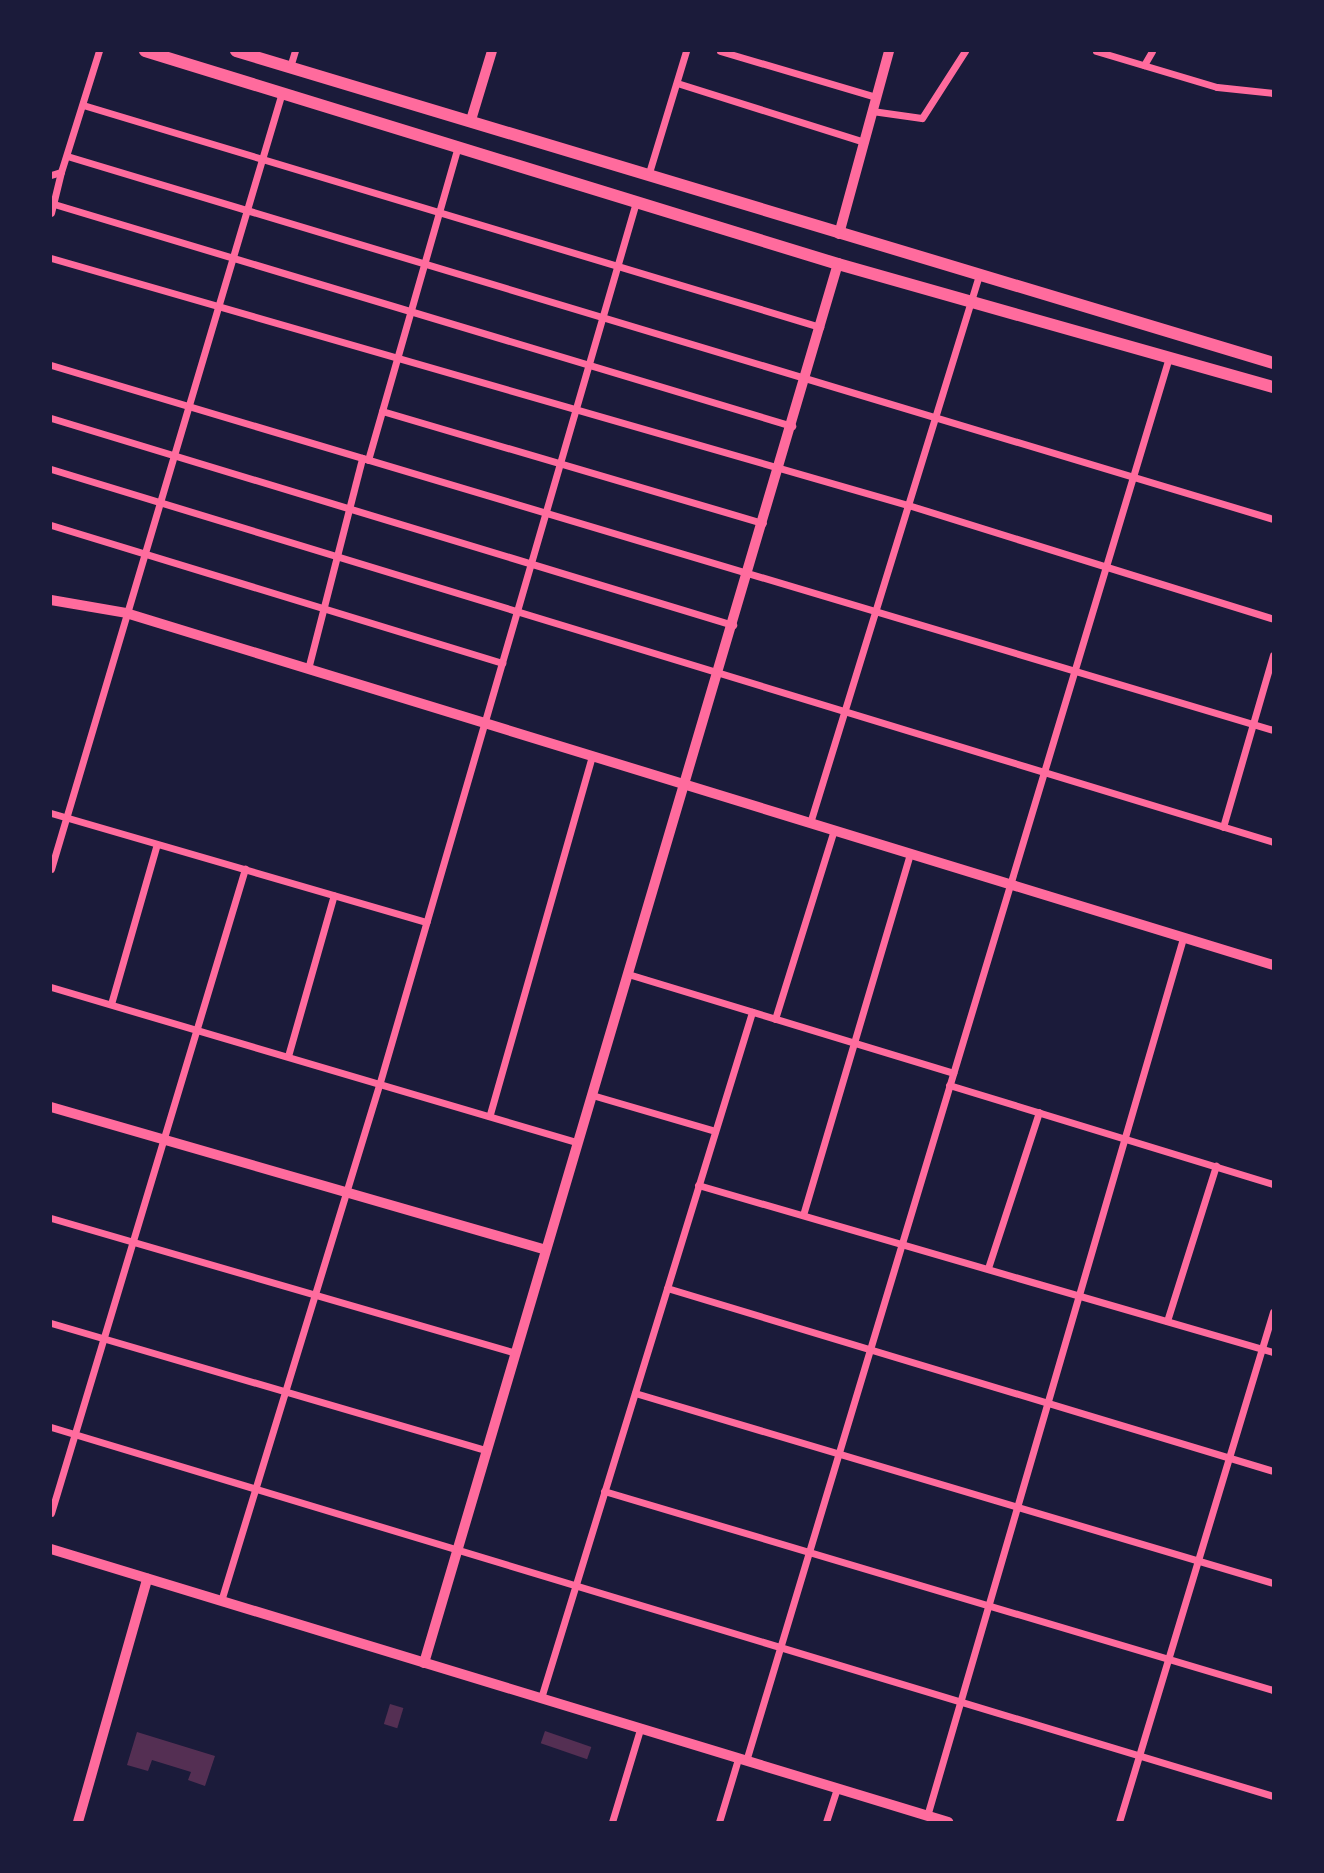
<!DOCTYPE html>
<html>
<head>
<meta charset="utf-8">
<style>
  body { margin:0 }
  #map { position:relative; width:1324px; height:1873px; overflow:hidden; background:#1b1b3a; font-family:"Noto Serif",serif }
  div>[style] { position:absolute }
  .building>* { inset:0; background:#542f53; transform-origin:0 0 }
  .minor>* { height:7px; margin:-3.5px; padding:0 3.5px; transform-origin:3.5px; border-radius:3.5px; background:#ff6b9d }
  .tertiary>* { height:10px; margin:-5px; padding:0 5px; transform-origin:5px; border-radius:5px; background:#ff6b9d }
  .primary>* { height:12px; margin:-6px; padding:0 6px; transform-origin:6px; border-radius:6px; background:#ff6b9d }
  span { translate:-50% -50%; white-space:nowrap; text-align:center; line-height:1.15; -webkit-text-stroke:6px #1b1b3a; paint-order:stroke }
  .frame { position:absolute; inset:0; border:52px solid #1b1b3a; pointer-events:none }
</style>
</head>
<body>
<div id="map">
  <div class="building">
    <i style="left:390px;top:1704px;width:14px;height:21px;rotate:17deg"></i>
    <i style="left:545px;top:1731px;width:49px;height:13px;rotate:19deg"></i>
    <i style="clip-path:polygon(137px 1732px,215px 1756px,205px 1786px,188px 1780px,191px 1772px,152px 1760px,148px 1771px,127px 1765px)"></i>
  </div>
  <div class="minor">
    <i style="left:720px;top:51px;width:163px;rotate:16.4deg"></i>
    <i style="left:1096px;top:51px;width:126px;rotate:16.6deg"></i>
    <i style="left:1217px;top:87px;width:56px;rotate:6.1deg"></i>
    <i style="left:1144px;top:65px;width:16px;rotate:-60deg"></i>
    <i style="left:290px;top:67px;width:17px;rotate:-73deg"></i>
    <i style="left:677px;top:83px;width:196px;rotate:17.5deg"></i>
    <i style="left:83px;top:105px;width:770px;rotate:16.76deg"></i>
    <i style="left:872px;top:111px;width:50px;rotate:8deg"></i>
    <i style="left:922px;top:118px;width:80px;rotate:-57.3deg"></i>
    <i style="left:67px;top:156px;width:1259px;rotate:16.75deg"></i>
    <i style="left:51px;top:175px;width:10px;rotate:-17deg"></i>
    <i style="left:61px;top:172px;width:127px;rotate:-72.6deg"></i>
    <i style="left:648px;top:176px;width:131px;rotate:-73.1deg"></i>
    <i style="left:54px;top:204px;width:771px;rotate:16.74deg"></i>
    <i style="left:51px;top:213px;width:42px;rotate:-76.3deg"></i>
    <i style="left:51px;top:258px;width:892px;rotate:16.08deg"></i>
    <i style="left:908px;top:505px;width:382px;rotate:17.3deg"></i>
    <i style="left:51px;top:365px;width:1275px;rotate:16.63deg"></i>
    <i style="left:382px;top:411px;width:397px;rotate:16.4deg"></i>
    <i style="left:51px;top:418px;width:713px;rotate:16.88deg"></i>
    <i style="left:368px;top:460px;width:326px;rotate:-74deg"></i>
    <i style="left:51px;top:469px;width:1278px;rotate:16.97deg"></i>
    <i style="left:51px;top:525px;width:472px;rotate:17deg"></i>
    <i style="left:308px;top:669px;width:218px;rotate:-75.6deg"></i>
    <i style="left:51px;top:813px;width:391px;rotate:16.2deg"></i>
    <i style="left:810px;top:823px;width:573px;rotate:-72.86deg"></i>
    <i style="left:1223px;top:827px;width:179px;rotate:-73.8deg"></i>
    <i style="left:51px;top:869px;width:811px;rotate:-73.44deg"></i>
    <i style="left:628px;top:974px;width:340px;rotate:16.9deg"></i>
    <i style="left:51px;top:987px;width:547px;rotate:16.45deg"></i>
    <i style="left:111px;top:1004px;width:166px;rotate:-74deg"></i>
    <i style="left:775px;top:1019px;width:198px;rotate:-72.7deg"></i>
    <i style="left:288px;top:1056px;width:167px;rotate:-74.1deg"></i>
    <i style="left:949px;top:1085px;width:339px;rotate:17deg"></i>
    <i style="left:592px;top:1095px;width:128px;rotate:16.3deg"></i>
    <i style="left:490px;top:1114px;width:372px;rotate:-74.1deg"></i>
    <i style="left:698px;top:1185px;width:599px;rotate:16.2deg"></i>
    <i style="left:803px;top:1215px;width:377px;rotate:-73.5deg"></i>
    <i style="left:51px;top:1218px;width:481px;rotate:16.2deg"></i>
    <i style="left:988px;top:1268px;width:164px;rotate:-71.9deg"></i>
    <i style="left:667px;top:1288px;width:633px;rotate:16.8deg"></i>
    <i style="left:1167px;top:1321px;width:163px;rotate:-72.5deg"></i>
    <i style="left:51px;top:1323px;width:452px;rotate:16.3deg"></i>
    <i style="left:635px;top:1393px;width:666px;rotate:16.58deg"></i>
    <i style="left:51px;top:1427px;width:1276px;rotate:16.8deg"></i>
    <i style="left:604px;top:1491px;width:698px;rotate:16.57deg"></i>
    <i style="left:51px;top:1513px;width:673px;rotate:-73.24deg"></i>
    <i style="left:221px;top:1601px;width:543px;rotate:-72.97deg"></i>
    <i style="left:380px;top:1082px;width:916px;rotate:-73.78deg"></i>
    <i style="left:541px;top:1698px;width:718px;rotate:-72.9deg"></i>
    <i style="left:746px;top:1761px;width:1466px;rotate:-73.23deg"></i>
    <i style="left:927px;top:1816px;width:915px;rotate:-73.74deg"></i>
    <i style="left:612px;top:1822px;width:97px;rotate:-73.2deg"></i>
    <i style="left:719px;top:1822px;width:66px;rotate:-73.2deg"></i>
    <i style="left:826px;top:1822px;width:35px;rotate:-72deg"></i>
    <i style="left:1119px;top:1822px;width:533px;rotate:-73.2deg"></i>
  </div>
  <div class="tertiary">
    <i style="left:471px;top:120px;width:72px;rotate:-73.1deg"></i>
    <i style="left:839px;top:234px;width:190px;rotate:-74.7deg"></i>
    <i style="left:51px;top:600px;width:76px;rotate:9.8deg"></i>
    <i style="left:126px;top:613px;width:1200px;rotate:17.06deg"></i>
    <i style="left:51px;top:1107px;width:512px;rotate:16.1deg"></i>
    <i style="left:51px;top:1549px;width:938px;rotate:16.93deg"></i>
    <i style="left:424px;top:1663px;width:1459px;rotate:-73.52deg"></i>
    <i style="left:78px;top:1822px;width:253px;rotate:-74.1deg"></i>
  </div>
  <div class="primary">
    <i style="left:145px;top:51px;width:725px;rotate:17.09deg"></i>
    <i style="left:838px;top:264px;width:452px;rotate:15.8deg"></i>
    <i style="left:236px;top:51px;width:1083px;rotate:16.74deg"></i>
  </div>
  <div class="frame"></div>
</div>
</body>
</html>
